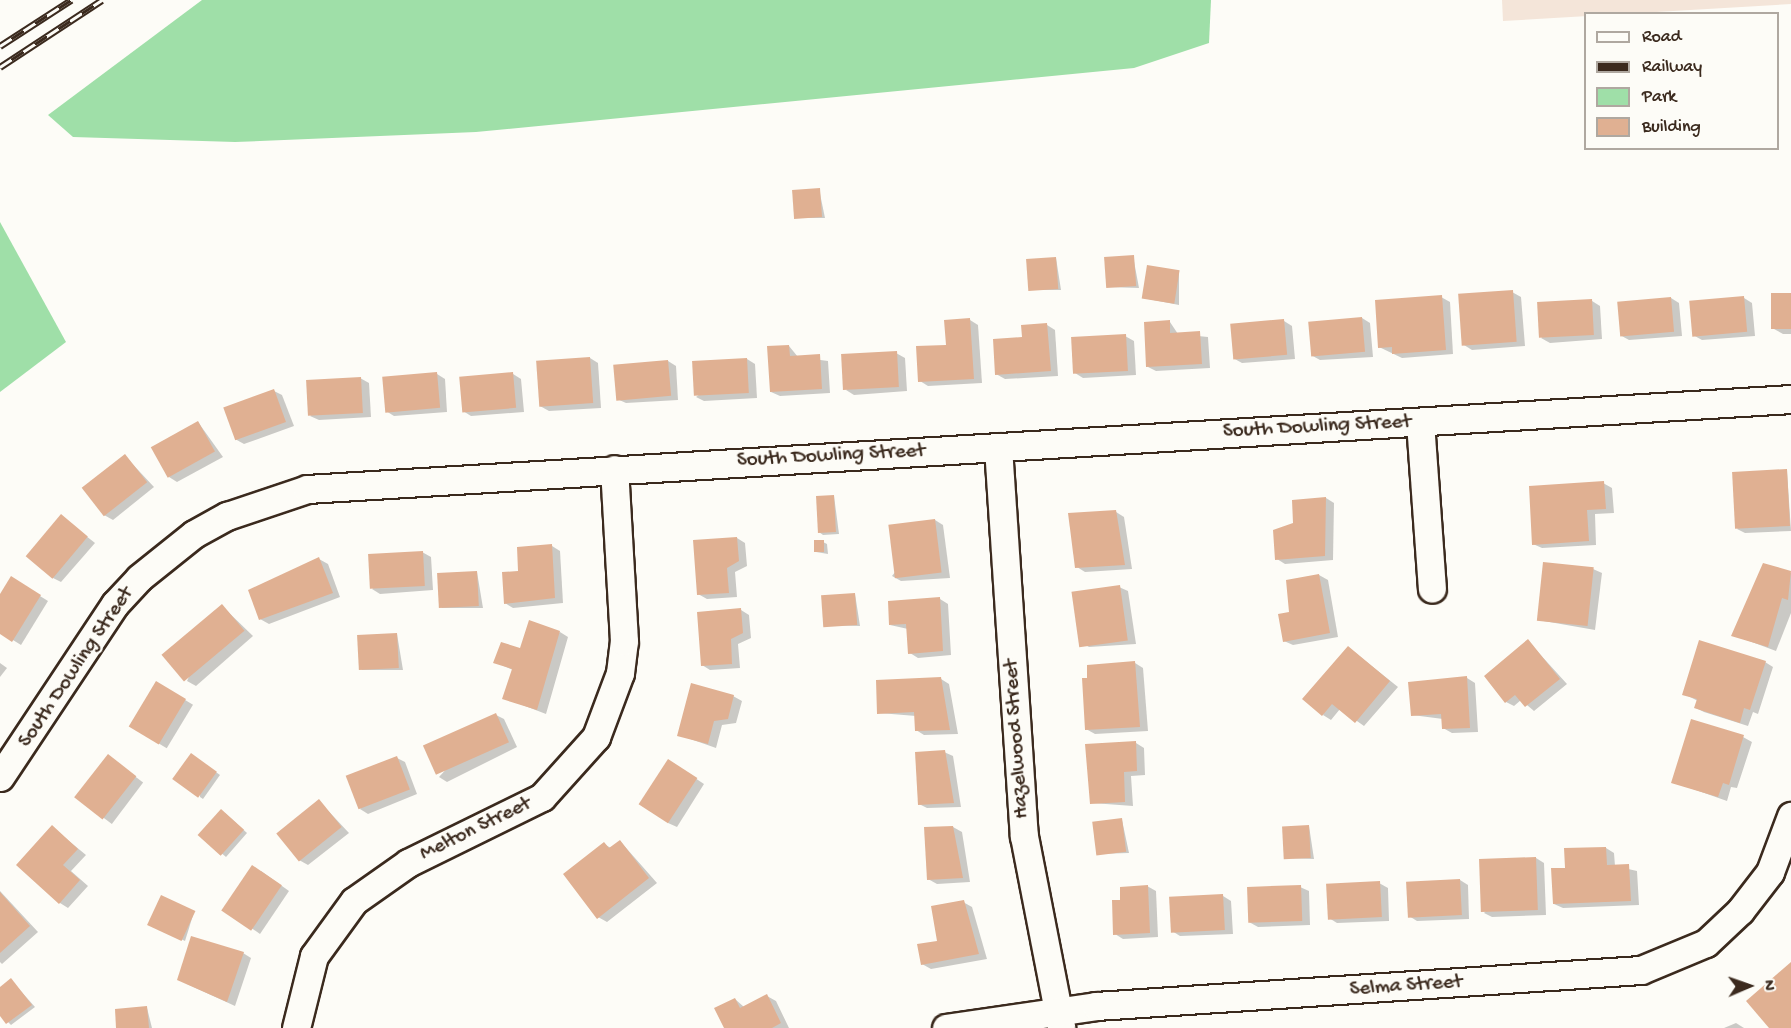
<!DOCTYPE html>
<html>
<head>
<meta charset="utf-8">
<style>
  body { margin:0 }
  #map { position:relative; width:1791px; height:1028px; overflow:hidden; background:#fdfcf7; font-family:"Gochi Hand",sans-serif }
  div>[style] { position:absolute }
  .built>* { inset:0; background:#f4e5d9 }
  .green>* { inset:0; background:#9fdfa8 }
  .shadow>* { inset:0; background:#0003; transform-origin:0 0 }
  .building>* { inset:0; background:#e0b092; transform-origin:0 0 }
  .roads { filter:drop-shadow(2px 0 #3b2a1e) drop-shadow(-2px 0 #3b2a1e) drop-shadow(0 2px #3b2a1e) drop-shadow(0 -2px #3b2a1e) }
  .minor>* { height:27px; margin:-13.5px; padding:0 13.5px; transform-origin:13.5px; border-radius:13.5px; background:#fdfcf7 }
  .rail>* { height:7px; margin-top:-3.5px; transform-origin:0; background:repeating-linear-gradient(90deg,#fdfcf7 0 14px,#3b2a1e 0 28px); box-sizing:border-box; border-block:2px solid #3b2a1e }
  span { translate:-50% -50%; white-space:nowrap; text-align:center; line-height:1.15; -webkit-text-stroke:4.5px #fdfcf7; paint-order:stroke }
  .street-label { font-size:21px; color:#3b2a1e }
  .legend { position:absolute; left:1584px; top:12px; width:195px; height:138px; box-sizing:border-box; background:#fdfcf7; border:2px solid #afa8a0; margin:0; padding:8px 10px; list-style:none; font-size:18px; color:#3b2a1e }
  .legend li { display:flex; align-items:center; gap:12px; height:30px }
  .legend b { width:30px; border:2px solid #afa8a0 }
  .north { position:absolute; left:1719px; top:956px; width:60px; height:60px; -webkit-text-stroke:4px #fdfcf7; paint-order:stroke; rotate:88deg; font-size:16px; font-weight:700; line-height:24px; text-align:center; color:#3b2a1e }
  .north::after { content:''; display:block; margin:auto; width:21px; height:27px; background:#3b2a1e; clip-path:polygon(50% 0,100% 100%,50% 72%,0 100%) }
</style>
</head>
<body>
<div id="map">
  <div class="built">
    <i style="clip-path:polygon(1502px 0,1791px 0,1791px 4px,1503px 21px)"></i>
  </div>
  <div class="green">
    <i style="clip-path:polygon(202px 0,1211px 0,1209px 43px,1134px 68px,476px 132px,235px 142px,73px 137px,48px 115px)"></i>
    <i style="clip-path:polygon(0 222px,66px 342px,0 392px)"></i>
  </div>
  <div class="shadow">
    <i style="clip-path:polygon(819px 189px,825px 218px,796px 218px)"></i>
    <i style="clip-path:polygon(1133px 256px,1139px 288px,1107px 287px)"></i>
    <i style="clip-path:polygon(1056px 258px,1061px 290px,1030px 290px)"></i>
    <i style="clip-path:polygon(1179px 271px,1179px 305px,1143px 298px)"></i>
    <i style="clip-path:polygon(1512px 292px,1521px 297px,1525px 346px,1472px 350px,1464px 345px)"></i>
    <i style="clip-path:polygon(1791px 294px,1791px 334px,1783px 334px,1774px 329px)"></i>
    <i style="clip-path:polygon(1441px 297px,1450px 302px,1453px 354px,1402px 358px,1379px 347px)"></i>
    <i style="clip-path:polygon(1671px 298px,1679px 303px,1682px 336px,1629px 340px,1620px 335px)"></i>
    <i style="clip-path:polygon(1744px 298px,1752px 303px,1755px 336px,1702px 340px,1693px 335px)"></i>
    <i style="clip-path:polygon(1592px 301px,1600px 306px,1602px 339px,1550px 343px,1541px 338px)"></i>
    <i style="clip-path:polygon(1362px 318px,1370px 323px,1373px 357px,1320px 360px,1311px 355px)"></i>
    <i style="clip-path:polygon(970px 320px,978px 325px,982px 383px,928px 386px,920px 381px)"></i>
    <i style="clip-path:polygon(1284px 321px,1292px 326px,1295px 359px,1242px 363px,1233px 358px)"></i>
    <i style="clip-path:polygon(1170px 322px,1178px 334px,1208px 337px,1210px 368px,1156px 371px,1148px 367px)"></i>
    <i style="clip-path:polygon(1047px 325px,1055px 330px,1058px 376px,1005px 379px,996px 374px,1023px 338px)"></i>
    <i style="clip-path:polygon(1125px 336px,1134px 341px,1136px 375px,1083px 378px,1075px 373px)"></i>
    <i style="clip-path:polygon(789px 346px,798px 357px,828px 361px,830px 393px,780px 396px,771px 392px)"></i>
    <i style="clip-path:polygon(896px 353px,905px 358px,907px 391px,854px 395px,846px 390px)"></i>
    <i style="clip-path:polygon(590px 358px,598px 363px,601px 408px,549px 411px,540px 406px)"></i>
    <i style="clip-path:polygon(747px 359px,755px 364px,757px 398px,704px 401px,696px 397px)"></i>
    <i style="clip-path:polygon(668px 361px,676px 366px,678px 400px,626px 403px,617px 399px)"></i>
    <i style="clip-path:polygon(437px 374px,445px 379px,447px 412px,394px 416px,386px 411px)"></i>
    <i style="clip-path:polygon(513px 374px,521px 379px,524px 412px,471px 416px,463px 411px)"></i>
    <i style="clip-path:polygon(360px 378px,369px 383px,371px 417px,319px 420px,310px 416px)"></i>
    <i style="clip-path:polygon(274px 391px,282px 395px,294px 426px,244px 444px,235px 439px)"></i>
    <i style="clip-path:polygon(198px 422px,223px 457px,177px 482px,169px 477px)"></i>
    <i style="clip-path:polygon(125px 456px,154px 487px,113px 520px,104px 515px)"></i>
    <i style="clip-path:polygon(1787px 471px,1791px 531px,1745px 533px,1737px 529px)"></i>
    <i style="clip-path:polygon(1603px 483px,1612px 488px,1614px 513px,1595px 514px,1596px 545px,1542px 548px,1533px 544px)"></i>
    <i style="clip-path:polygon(834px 496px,839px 534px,823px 535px,819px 532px)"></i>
    <i style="clip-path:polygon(1326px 498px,1334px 503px,1333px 560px,1285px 564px,1277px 559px,1287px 530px)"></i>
    <i style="clip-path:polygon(1116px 512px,1124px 517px,1132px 569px,1085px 572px,1077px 567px)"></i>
    <i style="clip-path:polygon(61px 516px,95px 543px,61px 582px,53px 578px)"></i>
    <i style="clip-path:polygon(935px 520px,943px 525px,950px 578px,901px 581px,892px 576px)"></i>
    <i style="clip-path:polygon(737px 538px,745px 543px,747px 566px,735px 572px,737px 597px,707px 599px,698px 594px)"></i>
    <i style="clip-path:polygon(823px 542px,827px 544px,828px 554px,816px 552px)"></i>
    <i style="clip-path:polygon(552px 546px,560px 551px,563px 603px,513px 608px,505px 603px,519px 573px)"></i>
    <i style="clip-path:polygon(422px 552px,431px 557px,433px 590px,380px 594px,372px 589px)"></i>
    <i style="clip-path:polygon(319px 559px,328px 564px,340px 597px,269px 624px,260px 619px)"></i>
    <i style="clip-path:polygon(1764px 565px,1791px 573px,1791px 613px,1776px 651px,1733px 635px)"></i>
    <i style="clip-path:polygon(1593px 569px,1602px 573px,1595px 630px,1538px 620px)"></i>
    <i style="clip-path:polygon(477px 572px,483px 608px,441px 608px)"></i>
    <i style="clip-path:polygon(1319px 575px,1328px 580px,1338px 637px,1293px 645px,1284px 641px,1291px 613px)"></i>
    <i style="clip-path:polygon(11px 578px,48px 601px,21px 645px,0 632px,0 597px)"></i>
    <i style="clip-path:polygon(1119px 587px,1128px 591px,1136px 644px,1089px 647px,1080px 642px)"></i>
    <i style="clip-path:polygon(855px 594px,860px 626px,824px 625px)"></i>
    <i style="clip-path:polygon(940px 599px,948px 604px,951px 655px,918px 658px,910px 653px,908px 629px,890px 625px)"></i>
    <i style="clip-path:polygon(222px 606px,253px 636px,196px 686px,187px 681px)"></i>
    <i style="clip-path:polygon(741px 610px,749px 615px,751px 638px,738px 644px,740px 668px,710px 670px,702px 665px)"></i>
    <i style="clip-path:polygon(560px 632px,568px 637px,546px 714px,504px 698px,513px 670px,495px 662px)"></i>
    <i style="clip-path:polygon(397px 634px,403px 670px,361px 670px)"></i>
    <i style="clip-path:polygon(1528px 641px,1567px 684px,1534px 711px,1521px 700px,1514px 706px,1506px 702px)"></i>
    <i style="clip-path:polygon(1348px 647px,1398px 687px,1364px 726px,1340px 709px,1331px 720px,1323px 715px)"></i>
    <i style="clip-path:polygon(1765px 662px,1773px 667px,1758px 714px,1753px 712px,1748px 726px,1704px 712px,1696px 708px,1698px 701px,1684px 694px)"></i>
    <i style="clip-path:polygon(0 663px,7px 668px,0 677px)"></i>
    <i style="clip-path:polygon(1135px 663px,1143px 668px,1148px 731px,1095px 734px,1086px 729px)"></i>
    <i style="clip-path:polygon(1467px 678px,1475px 683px,1478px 732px,1452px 733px,1443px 728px,1443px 719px,1412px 715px)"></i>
    <i style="clip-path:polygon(941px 679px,949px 684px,958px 734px,924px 735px,916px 730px,916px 716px,879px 713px)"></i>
    <i style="left:157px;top:683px;width:42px;height:51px;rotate:31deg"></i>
    <i style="clip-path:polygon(733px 696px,742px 701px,736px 723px,722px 725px,716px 748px,679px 735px)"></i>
    <i style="clip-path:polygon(496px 715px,504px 719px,517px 747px,447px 782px,439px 777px)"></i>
    <i style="clip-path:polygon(1743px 737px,1752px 742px,1737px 788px,1731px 787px,1727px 801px,1673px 782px)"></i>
    <i style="clip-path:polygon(1136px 743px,1144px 748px,1145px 775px,1131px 776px,1133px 806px,1092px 803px)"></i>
    <i style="clip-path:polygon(944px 752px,953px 756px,961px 807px,927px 808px,919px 804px)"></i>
    <i style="left:108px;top:756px;width:44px;height:52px;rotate:37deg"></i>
    <i style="clip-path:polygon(195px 757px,220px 775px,203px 799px,200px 797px)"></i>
    <i style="clip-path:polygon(397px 758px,405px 762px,417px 794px,368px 814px,360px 809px)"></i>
    <i style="clip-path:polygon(677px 766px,704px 784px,677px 827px,668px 823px)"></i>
    <i style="clip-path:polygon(319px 801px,349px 833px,308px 865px,299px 860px)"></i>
    <i style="clip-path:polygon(225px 813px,247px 833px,226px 857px,200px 835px)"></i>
    <i style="clip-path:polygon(1122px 820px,1129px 853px,1096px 854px)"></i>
    <i style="clip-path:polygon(1309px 826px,1314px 859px,1284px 858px)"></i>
    <i style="clip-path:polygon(52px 827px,86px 855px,71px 871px,88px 886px,68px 908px,60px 903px)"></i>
    <i style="clip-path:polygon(953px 827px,962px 832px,970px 882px,937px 884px,928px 879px)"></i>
    <i style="clip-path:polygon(620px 841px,657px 883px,607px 922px,598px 917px,604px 844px,611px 848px)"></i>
    <i style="clip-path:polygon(1606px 848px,1614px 853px,1615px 866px,1637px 871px,1639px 905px,1563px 908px,1554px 904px,1566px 869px)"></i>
    <i style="clip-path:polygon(1536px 858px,1544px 863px,1546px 915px,1492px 917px,1484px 913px)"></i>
    <i style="clip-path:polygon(261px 871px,289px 891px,260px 934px,224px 909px)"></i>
    <i style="clip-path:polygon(1460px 880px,1468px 885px,1469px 919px,1417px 921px,1409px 916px)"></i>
    <i style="clip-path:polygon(1379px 883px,1388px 888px,1389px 921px,1337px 923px,1329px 918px)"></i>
    <i style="clip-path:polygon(1147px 886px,1156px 891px,1158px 937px,1123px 939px,1115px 934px,1122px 901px)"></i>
    <i style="clip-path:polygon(1300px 887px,1309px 891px,1310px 925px,1258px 927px,1249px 922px)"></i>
    <i style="clip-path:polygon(0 891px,38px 932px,2px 964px,0 962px)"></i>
    <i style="clip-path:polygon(1223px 896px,1231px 901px,1233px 934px,1180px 936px,1172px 931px)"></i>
    <i style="clip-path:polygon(963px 902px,972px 907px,987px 959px,931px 969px,922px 964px)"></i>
    <i style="clip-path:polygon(194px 912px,185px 941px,150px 924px)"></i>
    <i style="clip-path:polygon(243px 953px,251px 958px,235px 1006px,187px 984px)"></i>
    <i style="clip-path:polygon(11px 980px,35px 1007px,11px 1025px,0 1014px,0 989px)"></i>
    <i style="clip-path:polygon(767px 996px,776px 1001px,789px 1028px,726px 1028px,735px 999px,744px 1007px)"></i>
    <i style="clip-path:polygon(147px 1008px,152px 1028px,118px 1028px)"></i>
    <i style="clip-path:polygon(1736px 1023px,1744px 1028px,1724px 1028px)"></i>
  </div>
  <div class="building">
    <i style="left:820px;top:188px;width:29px;height:28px;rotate:86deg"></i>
    <i style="left:1134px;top:255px;width:31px;height:30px;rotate:86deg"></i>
    <i style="left:1056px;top:257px;width:32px;height:30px;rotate:86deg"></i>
    <i style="left:1147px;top:265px;width:33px;height:34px;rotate:9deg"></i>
    <i style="left:1513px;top:290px;width:52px;height:55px;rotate:86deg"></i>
    <i style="left:1791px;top:293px;width:36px;height:20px;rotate:90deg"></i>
    <i style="clip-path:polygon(1442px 295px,1446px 350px,1392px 354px,1392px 347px,1378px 348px,1375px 300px)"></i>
    <i style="left:1744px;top:296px;width:36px;height:55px;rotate:85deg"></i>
    <i style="left:1671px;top:297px;width:35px;height:54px;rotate:85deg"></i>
    <i style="left:1592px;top:299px;width:36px;height:55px;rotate:87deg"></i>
    <i style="left:1362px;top:317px;width:35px;height:54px;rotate:85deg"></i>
    <i style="clip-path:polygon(970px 318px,974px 379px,918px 382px,916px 346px,946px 345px,944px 320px)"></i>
    <i style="left:1284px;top:319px;width:36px;height:54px;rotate:85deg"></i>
    <i style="clip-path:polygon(1170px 320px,1170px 333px,1200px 331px,1202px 364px,1146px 367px,1144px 322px)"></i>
    <i style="clip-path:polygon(1047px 323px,1051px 371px,995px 375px,993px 339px,1022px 337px,1021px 325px)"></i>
    <i style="left:1126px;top:334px;width:37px;height:55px;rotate:87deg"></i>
    <i style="clip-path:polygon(789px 345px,790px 356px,820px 354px,822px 389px,770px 392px,767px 346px)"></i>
    <i style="left:897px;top:351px;width:36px;height:56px;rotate:87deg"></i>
    <i style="left:590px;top:357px;width:46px;height:54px;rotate:86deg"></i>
    <i style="left:747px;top:358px;width:35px;height:55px;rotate:87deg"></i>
    <i style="left:668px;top:360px;width:36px;height:55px;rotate:85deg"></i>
    <i style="left:437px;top:372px;width:36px;height:55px;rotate:85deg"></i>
    <i style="left:513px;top:372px;width:36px;height:54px;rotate:85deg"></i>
    <i style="left:361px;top:377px;width:36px;height:55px;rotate:87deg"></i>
    <i style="left:274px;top:389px;width:35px;height:54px;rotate:70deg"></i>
    <i style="left:198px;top:421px;width:35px;height:54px;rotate:61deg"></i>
    <i style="left:125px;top:454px;width:36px;height:55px;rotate:52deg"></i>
    <i style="left:1787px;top:469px;width:57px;height:55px;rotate:87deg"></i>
    <i style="clip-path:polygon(1604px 481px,1606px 509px,1587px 510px,1589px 541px,1532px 545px,1529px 486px)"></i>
    <i style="left:834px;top:495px;width:37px;height:18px;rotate:87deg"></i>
    <i style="clip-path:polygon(1326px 497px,1325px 556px,1275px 560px,1273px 530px,1293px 523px,1292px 500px)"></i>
    <i style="clip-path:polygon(1116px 510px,1125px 565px,1075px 568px,1068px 513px)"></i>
    <i style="left:61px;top:514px;width:35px;height:55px;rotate:40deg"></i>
    <i style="left:935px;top:519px;width:54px;height:47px;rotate:83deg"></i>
    <i style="clip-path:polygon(737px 537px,739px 561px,727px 568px,729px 593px,697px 595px,693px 540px)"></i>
    <i style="left:824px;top:540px;width:12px;height:10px;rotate:90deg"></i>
    <i style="clip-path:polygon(552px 544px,555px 598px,504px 604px,502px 572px,518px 571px,517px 547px)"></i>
    <i style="left:423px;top:551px;width:35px;height:55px;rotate:87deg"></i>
    <i style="clip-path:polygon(319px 557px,333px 593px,259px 620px,248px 590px)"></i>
    <i style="left:1543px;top:562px;width:51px;height:59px;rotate:6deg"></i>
    <i style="clip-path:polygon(1763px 563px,1791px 571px,1788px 600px,1782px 598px,1768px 647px,1731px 636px)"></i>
    <i style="left:477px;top:571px;width:35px;height:40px;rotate:87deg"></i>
    <i style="clip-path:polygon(1319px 574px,1330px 633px,1283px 642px,1278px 614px,1289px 612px,1286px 580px)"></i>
    <i style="clip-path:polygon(11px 576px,41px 595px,12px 642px,0 634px,0 594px)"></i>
    <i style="left:1120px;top:585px;width:56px;height:49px;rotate:82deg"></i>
    <i style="left:855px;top:593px;width:32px;height:34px;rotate:86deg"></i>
    <i style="clip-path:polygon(940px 597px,943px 651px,908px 654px,906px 624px,889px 625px,888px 601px)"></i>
    <i style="left:222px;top:604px;width:35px;height:79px;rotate:50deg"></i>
    <i style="clip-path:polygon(741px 608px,743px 633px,731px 639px,732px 664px,701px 666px,697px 612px)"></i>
    <i style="clip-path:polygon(529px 620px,560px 631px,537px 710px,502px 699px,512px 669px,493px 663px,501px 642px,520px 648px)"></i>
    <i style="left:397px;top:633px;width:35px;height:40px;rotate:87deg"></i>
    <i style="clip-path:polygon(1528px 639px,1560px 679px,1525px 707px,1515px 695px,1505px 703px,1484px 676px)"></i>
    <i style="clip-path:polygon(1699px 640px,1766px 661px,1750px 710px,1744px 708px,1740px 723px,1694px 708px,1697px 699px,1682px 695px)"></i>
    <i style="clip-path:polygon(1348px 646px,1390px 681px,1355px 723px,1332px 704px,1322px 716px,1302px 699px)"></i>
    <i style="clip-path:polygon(1135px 661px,1140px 727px,1085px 730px,1082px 678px,1087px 678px,1087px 665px)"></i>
    <i style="clip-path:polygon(1467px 676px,1470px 728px,1442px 729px,1441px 714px,1411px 716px,1408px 682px)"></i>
    <i style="clip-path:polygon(941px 677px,950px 730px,915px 731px,914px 712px,877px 714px,876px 680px)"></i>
    <i style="left:156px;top:681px;width:35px;height:53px;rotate:31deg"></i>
    <i style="clip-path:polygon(691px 683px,734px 695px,728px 719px,714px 721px,708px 744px,677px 736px)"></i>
    <i style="left:496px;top:713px;width:32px;height:80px;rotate:66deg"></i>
    <i style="clip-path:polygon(1691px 719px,1744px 735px,1729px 785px,1723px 783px,1718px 797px,1671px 783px)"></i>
    <i style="clip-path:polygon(1136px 741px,1137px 771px,1124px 772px,1125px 802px,1090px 804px,1085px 744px)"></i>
    <i style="clip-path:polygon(945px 750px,954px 803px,918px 805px,915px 752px)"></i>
    <i style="left:191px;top:753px;width:32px;height:32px;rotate:36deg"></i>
    <i style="left:108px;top:754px;width:36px;height:55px;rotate:38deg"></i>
    <i style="left:397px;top:756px;width:36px;height:55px;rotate:69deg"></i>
    <i style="left:668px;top:759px;width:35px;height:54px;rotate:33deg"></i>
    <i style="left:319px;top:799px;width:36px;height:55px;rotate:51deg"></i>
    <i style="left:221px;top:809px;width:31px;height:35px;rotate:42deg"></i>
    <i style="left:1122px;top:818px;width:34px;height:30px;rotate:83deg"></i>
    <i style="clip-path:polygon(52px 825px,78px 849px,63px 865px,80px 880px,59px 904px,16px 865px)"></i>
    <i style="left:1309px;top:825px;width:33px;height:27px;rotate:87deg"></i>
    <i style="clip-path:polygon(953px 826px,963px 878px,927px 880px,924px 827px)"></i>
    <i style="clip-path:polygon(620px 840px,649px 878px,597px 919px,563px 874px,604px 842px,609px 848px)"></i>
    <i style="clip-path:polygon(1606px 847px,1607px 865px,1629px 864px,1631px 901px,1553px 904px,1551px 868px,1565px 868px,1564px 848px)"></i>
    <i style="left:1536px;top:857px;width:53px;height:57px;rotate:88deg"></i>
    <i style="left:252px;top:865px;width:36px;height:55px;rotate:34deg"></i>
    <i style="left:1460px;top:879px;width:36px;height:54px;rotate:87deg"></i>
    <i style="left:1380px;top:881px;width:36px;height:54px;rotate:87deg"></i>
    <i style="clip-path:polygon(1148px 885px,1150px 933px,1113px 935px,1112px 900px,1120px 900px,1120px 887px)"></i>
    <i style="left:1301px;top:885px;width:36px;height:54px;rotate:88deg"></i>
    <i style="clip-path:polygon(0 892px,30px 926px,0 953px)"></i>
    <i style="left:1223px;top:894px;width:36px;height:54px;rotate:87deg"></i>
    <i style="left:161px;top:895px;width:38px;height:33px;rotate:25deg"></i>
    <i style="clip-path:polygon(964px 900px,979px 954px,921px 965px,917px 944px,937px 941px,931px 906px)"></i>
    <i style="clip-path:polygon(191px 936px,244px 952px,227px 1002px,177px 980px)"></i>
    <i style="clip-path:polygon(1791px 962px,1791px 1028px,1769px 1028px,1746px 1001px)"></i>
    <i style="clip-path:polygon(11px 978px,32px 1005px,6px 1024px,0 1016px,0 987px)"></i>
    <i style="clip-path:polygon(767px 994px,781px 1023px,772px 1028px,724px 1028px,714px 1008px,735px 998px,740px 1008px)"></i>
    <i style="clip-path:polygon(147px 1006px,149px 1028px,116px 1028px,115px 1009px)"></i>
  </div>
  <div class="roads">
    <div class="minor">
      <i style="left:1420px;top:422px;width:167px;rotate:85.9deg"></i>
      <i style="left:998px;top:447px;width:390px;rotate:86.2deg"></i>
      <i style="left:1024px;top:836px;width:195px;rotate:79deg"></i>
      <i style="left:0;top:777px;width:208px;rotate:-56.4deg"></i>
      <i style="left:115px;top:604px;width:35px;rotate:-47deg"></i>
      <i style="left:139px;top:578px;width:70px;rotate:-38.7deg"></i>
      <i style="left:194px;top:534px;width:38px;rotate:-29deg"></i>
      <i style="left:227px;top:516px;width:84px;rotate:-18.6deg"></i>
      <i style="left:307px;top:489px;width:1487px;rotate:-3.47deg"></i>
      <i style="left:296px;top:1028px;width:74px;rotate:-76deg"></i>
      <i style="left:314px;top:956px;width:68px;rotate:-54deg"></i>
      <i style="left:354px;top:901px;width:66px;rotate:-35.1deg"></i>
      <i style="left:408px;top:863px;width:149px;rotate:-26.2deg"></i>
      <i style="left:542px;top:797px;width:81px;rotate:-48deg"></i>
      <i style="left:596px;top:737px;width:68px;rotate:-69.4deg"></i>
      <i style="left:620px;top:673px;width:32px;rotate:-83deg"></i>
      <i style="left:624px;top:641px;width:172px;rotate:-93.3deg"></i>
      <i style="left:946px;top:1028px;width:152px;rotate:-8.3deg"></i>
      <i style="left:1096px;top:1006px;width:546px;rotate:-3.78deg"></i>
      <i style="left:1641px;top:970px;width:70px;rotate:-22.6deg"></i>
      <i style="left:1706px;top:943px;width:47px;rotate:-43.3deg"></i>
      <i style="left:1740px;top:911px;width:49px;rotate:-52.4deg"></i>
      <i style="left:1770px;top:872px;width:60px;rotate:-69.4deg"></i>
    </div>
  </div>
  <div class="rail">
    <i style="left:0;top:46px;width:85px;rotate:-32.9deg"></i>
    <i style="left:0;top:67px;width:122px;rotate:-33.3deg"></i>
  </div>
  <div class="street-label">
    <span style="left:1317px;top:428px;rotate:-3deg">South Dowling Street</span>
    <span style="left:831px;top:457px;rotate:-3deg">South Dowling Street</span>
    <span style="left:77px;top:668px;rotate:-56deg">South Dowling Street</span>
    <span style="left:1018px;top:739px;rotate:-94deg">Hazelwood Street</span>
    <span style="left:476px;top:830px;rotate:-26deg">Melton Street</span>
    <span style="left:1406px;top:987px;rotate:-4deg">Selma Street</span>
  </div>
  <ul class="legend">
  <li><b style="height:8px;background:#fdfcf7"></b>Road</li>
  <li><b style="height:8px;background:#3b2a1e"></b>Railway</li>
  <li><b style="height:16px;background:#9fdfa8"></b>Park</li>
  <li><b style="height:16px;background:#e0b092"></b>Building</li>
  </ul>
  <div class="north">N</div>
</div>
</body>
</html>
